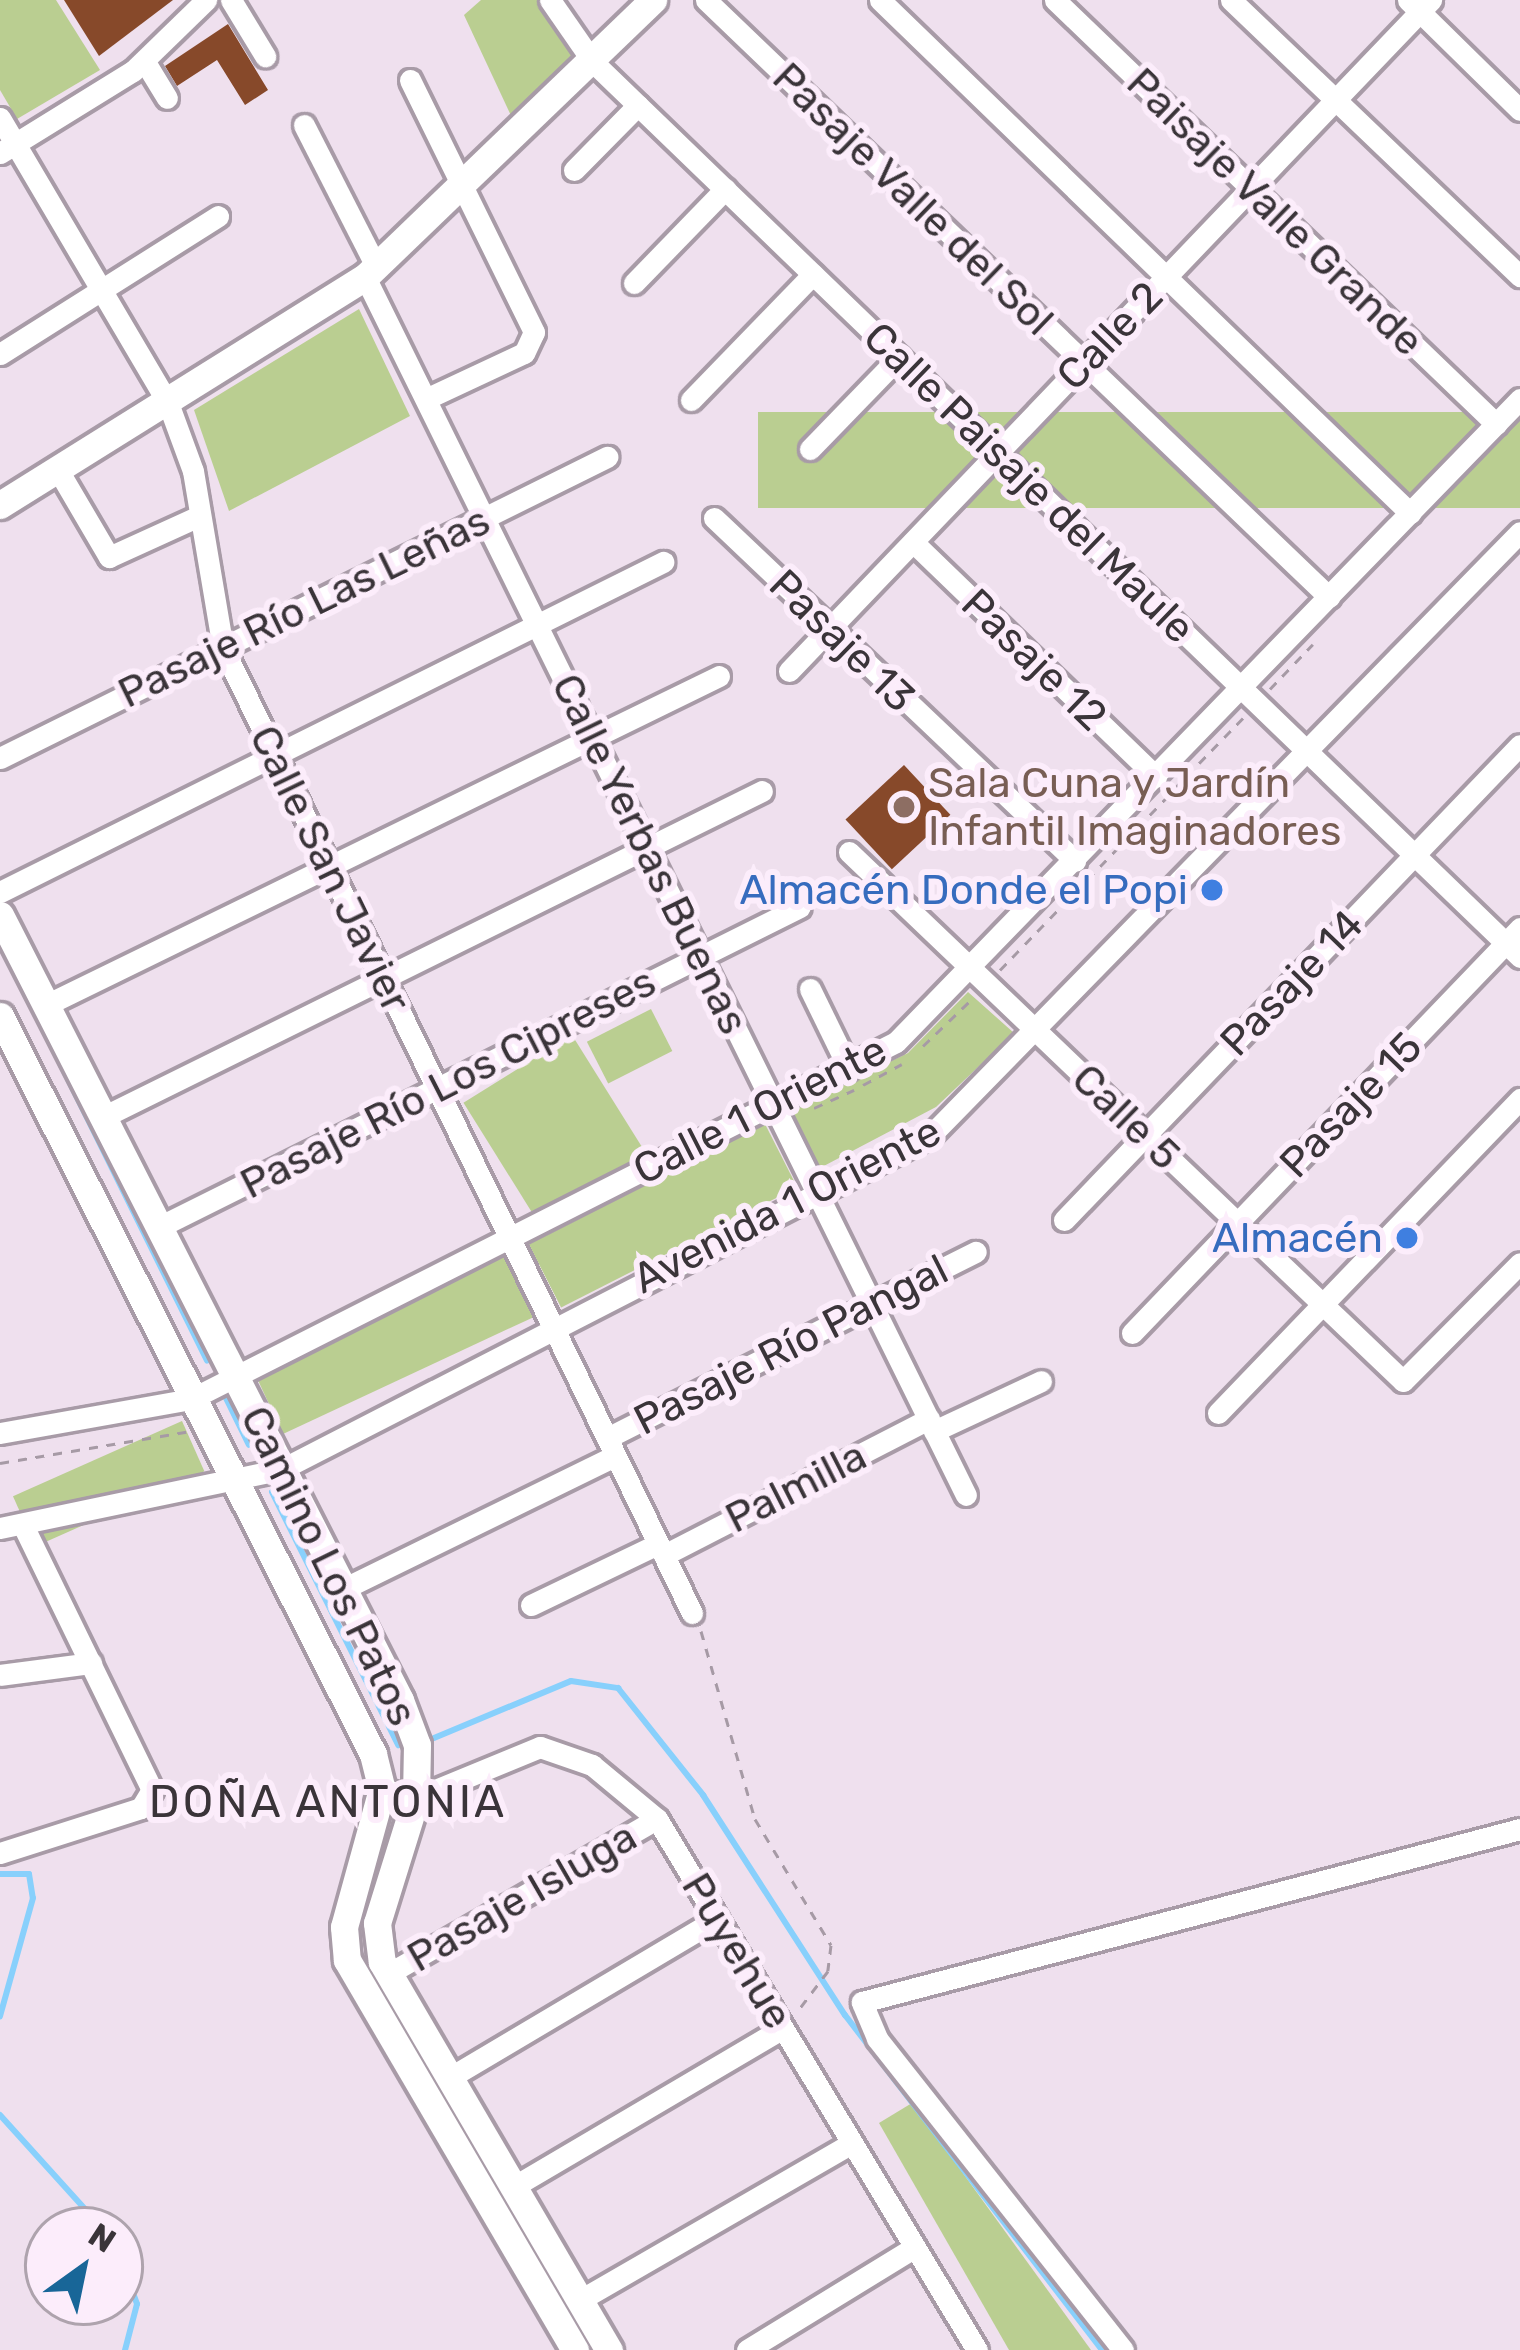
<!DOCTYPE html>
<html>
<head>
<meta charset="utf-8">
<style>
  body { margin:0 }
  #map { position:relative; width:1520px; height:2350px; overflow:hidden; background:#efe0ee; font-family:Rubik,sans-serif }
  div>[style] { position:absolute }
  .green>* { inset:0; background:#bace91; transform-origin:0 0 }
  .stream>* { height:6px; margin:-3px; padding:0 3px; transform-origin:3px; border-radius:3px; background:#88d0fc }
  .building>* { inset:0; background:#87492a; transform-origin:0 0 }
  .path>* { height:3px; margin-top:-1.5px; transform-origin:0; background:repeating-linear-gradient(90deg,#a69aa5 0 9px,transparent 0 18px) }
  .roads { filter:drop-shadow(3px 0 #a89ba7) drop-shadow(-3px 0 #a89ba7) drop-shadow(0 3px #a89ba7) drop-shadow(0 -3px #a89ba7) }
  .minor>* { height:21px; margin:-10.5px; padding:0 10.5px; transform-origin:10.5px; border-radius:10.5px; background:#fff }
  .tertiary>* { height:27px; margin:-13.5px; padding:0 13.5px; transform-origin:13.5px; border-radius:13.5px; background:#fff }
  .dots>* { width:33px; height:33px; translate:-50% -50%; box-sizing:border-box; border:6px solid #fcedfb; border-radius:50% }
  span { translate:-50% -50%; white-space:nowrap; text-align:center; line-height:1.15; -webkit-text-stroke:12px #fcedfb; paint-order:stroke }
  .street-label { font-size:42px; color:#3a3439 }
  .education-label { font-size:42px; color:#785e54 }
  .left { translate:0 -50%; text-align:left }
  .shop-label { font-size:42px; color:#366cbe }
  .right { translate:-100% -50%; text-align:right }
  .neighbourhood-label { font-size:45px; color:#3a3439; letter-spacing:3px }
  .north { position:absolute; left:24px; top:2206px; width:120px; height:120px; box-sizing:border-box; background:#fcedfb; border:3px solid #aea3ad; border-radius:50%; rotate:33deg; font-size:33px; font-weight:700; line-height:48px; text-align:center; color:#3a3439 }
  .north::after { content:''; display:block; margin:auto; width:42px; height:54px; background:#186698; clip-path:polygon(50% 0,100% 100%,50% 72%,0 100%) }
</style>
</head>
<body>
<div id="map">
  <div class="green">
    <i style="clip-path:polygon(0 0,56px 0,100px 70px,17px 119px,0 90px)"></i>
    <i style="clip-path:polygon(481px 0,537px 0,586px 52px,514px 122px,464px 15px)"></i>
    <i style="clip-path:polygon(359px 309px,410px 416px,229px 511px,194px 410px)"></i>
    <i style="left:1520px;top:412px;width:96px;height:762px;rotate:90deg"></i>
    <i style="clip-path:polygon(968px 992px,1014px 1033px,936px 1107px,820px 1168px,790px 1110px,908px 1053px)"></i>
    <i style="left:651px;top:1009px;width:47px;height:72px;rotate:63deg"></i>
    <i style="left:572px;top:1035px;width:140px;height:128px;rotate:58deg"></i>
    <i style="left:765px;top:1124px;width:71px;height:265px;rotate:63deg"></i>
    <i style="left:508px;top:1254px;width:68px;height:280px;rotate:65deg"></i>
    <i style="left:182px;top:1421px;width:55px;height:185px;rotate:66deg"></i>
    <i style="clip-path:polygon(912px 2103px,1091px 2350px,1009px 2350px,879px 2123px)"></i>
  </div>
  <div class="stream">
    <i style="left:60px;top:1063px;width:332px;rotate:63.7deg"></i>
    <i style="left:222px;top:1390px;width:61px;rotate:63.9deg"></i>
    <i style="left:272px;top:1492px;width:283px;rotate:63.5deg"></i>
    <i style="left:434px;top:1738px;width:148px;rotate:-22.6deg"></i>
    <i style="left:571px;top:1681px;width:48px;rotate:8.5deg"></i>
    <i style="left:618px;top:1688px;width:137px;rotate:51.5deg"></i>
    <i style="left:703px;top:1795px;width:262px;rotate:57.2deg"></i>
    <i style="left:845px;top:2015px;width:422px;rotate:52.5deg"></i>
    <i style="left:0;top:1874px;width:29px"></i>
    <i style="left:29px;top:1874px;width:24px;rotate:81deg"></i>
    <i style="left:33px;top:1898px;width:123px;rotate:105.6deg"></i>
    <i style="left:0;top:2115px;width:155px;rotate:47.9deg"></i>
    <i style="left:120px;top:2257px;width:50px;rotate:70.1deg"></i>
    <i style="left:137px;top:2304px;width:48px;rotate:104.6deg"></i>
  </div>
  <div class="building">
    <i style="clip-path:polygon(64px 0,173px 0,99px 56px)"></i>
    <i style="clip-path:polygon(228px 24px,268px 90px,245px 105px,217px 60px,177px 86px,165px 66px)"></i>
    <i style="left:904px;top:765px;width:68px;height:80px;rotate:47deg"></i>
  </div>
  <div class="path">
    <i style="left:1270px;top:689px;width:62px;rotate:-46.3deg"></i>
    <i style="left:1174px;top:789px;width:99px;rotate:-45.8deg"></i>
    <i style="left:1000px;top:970px;width:242px;rotate:-46deg"></i>
    <i style="left:923px;top:1046px;width:68px;rotate:-43.8deg"></i>
    <i style="left:863px;top:1085px;width:44px;rotate:-28.3deg"></i>
    <i style="left:814px;top:1108px;width:44px;rotate:-24.2deg"></i>
    <i style="left:0;top:1463px;width:189px;rotate:-9.5deg"></i>
    <i style="left:701px;top:1631px;width:196px;rotate:74deg"></i>
    <i style="left:755px;top:1819px;width:147px;rotate:58.9deg"></i>
    <i style="left:831px;top:1945px;width:26px;rotate:97deg"></i>
    <i style="left:828px;top:1971px;width:51px;rotate:127.1deg"></i>
  </div>
  <div class="roads">
    <div class="minor">
      <i style="left:231px;top:0;width:66px;rotate:58.7deg"></i>
      <i style="left:550px;top:0;width:75px;rotate:55.3deg"></i>
      <i style="left:593px;top:62px;width:1289px;rotate:43.99deg"></i>
      <i style="left:706px;top:0;width:863px;rotate:43.78deg"></i>
      <i style="left:880px;top:0;width:738px;rotate:44.07deg"></i>
      <i style="left:1055px;top:0;width:612px;rotate:43.87deg"></i>
      <i style="left:1231px;top:0;width:400px;rotate:43.7deg"></i>
      <i style="left:1408px;top:0;width:157px;rotate:44.5deg"></i>
      <i style="left:145px;top:62px;width:42px;rotate:58.6deg"></i>
      <i style="left:410px;top:80px;width:281px;rotate:63.8deg"></i>
      <i style="left:534px;top:332px;width:23px;rotate:115deg"></i>
      <i style="left:524px;top:353px;width:108px;rotate:154.9deg"></i>
      <i style="left:0;top:118px;width:331px;rotate:59.5deg"></i>
      <i style="left:168px;top:403px;width:72px;rotate:69.8deg"></i>
      <i style="left:193px;top:471px;width:180px;rotate:80.4deg"></i>
      <i style="left:223px;top:648px;width:1073px;rotate:64.08deg"></i>
      <i style="left:304px;top:125px;width:161px;rotate:63deg"></i>
      <i style="left:0;top:153px;width:156px;rotate:-31.7deg"></i>
      <i style="left:133px;top:71px;width:102px;rotate:-44.2deg"></i>
      <i style="left:574px;top:170px;width:91px;rotate:-45.4deg"></i>
      <i style="left:365px;top:277px;width:1358px;rotate:63.74deg"></i>
      <i style="left:634px;top:283px;width:131px;rotate:-45.9deg"></i>
      <i style="left:0;top:354px;width:258px;rotate:-32.3deg"></i>
      <i style="left:691px;top:400px;width:175px;rotate:-45.9deg"></i>
      <i style="left:810px;top:449px;width:128px;rotate:-45.9deg"></i>
      <i style="left:58px;top:470px;width:101px;rotate:59.6deg"></i>
      <i style="left:109px;top:557px;width:99px;rotate:-24.5deg"></i>
      <i style="left:714px;top:518px;width:498px;rotate:43.5deg"></i>
      <i style="left:913px;top:542px;width:338px;rotate:44deg"></i>
      <i style="left:789px;top:671px;width:929px;rotate:-46.27deg"></i>
      <i style="left:0;top:758px;width:678px;rotate:-26.38deg"></i>
      <i style="left:849px;top:852px;width:766px;rotate:43.68deg"></i>
      <i style="left:1403px;top:1381px;width:166px;rotate:-45.2deg"></i>
      <i style="left:0;top:892px;width:741px;rotate:-26.46deg"></i>
      <i style="left:810px;top:989px;width:89px;rotate:64deg"></i>
      <i style="left:46px;top:1005px;width:749px;rotate:-26.05deg"></i>
      <i style="left:103px;top:1117px;width:735px;rotate:-26.32deg"></i>
      <i style="left:1064px;top:1220px;width:658px;rotate:-46.17deg"></i>
      <i style="left:159px;top:1227px;width:716px;rotate:-26.53deg"></i>
      <i style="left:1132px;top:1333px;width:561px;rotate:-46.23deg"></i>
      <i style="left:1218px;top:1413px;width:436px;rotate:-46.1deg"></i>
      <i style="left:934px;top:1431px;width:118px;rotate:-25deg"></i>
      <i style="left:0;top:1433px;width:194px;rotate:-10.1deg"></i>
      <i style="left:191px;top:1399px;width:790px;rotate:-26.86deg"></i>
      <i style="left:896px;top:1042px;width:896px;rotate:-45.86deg"></i>
      <i style="left:607px;top:1438px;width:413px;rotate:-26.8deg"></i>
      <i style="left:0;top:1528px;width:288px;rotate:-11.8deg"></i>
      <i style="left:282px;top:1469px;width:729px;rotate:-27.2deg"></i>
      <i style="left:930px;top:1136px;width:844px;rotate:-45.67deg"></i>
      <i style="left:664px;top:1555px;width:298px;rotate:-27.2deg"></i>
      <i style="left:343px;top:1589px;width:303px;rotate:-26.1deg"></i>
      <i style="left:531px;top:1605px;width:141px;rotate:-25.7deg"></i>
      <i style="left:0;top:1675px;width:92px;rotate:-7.5deg"></i>
      <i style="left:382px;top:1789px;width:35px;rotate:15deg"></i>
      <i style="left:416px;top:1798px;width:134px;rotate:-22.4deg"></i>
      <i style="left:540px;top:1747px;width:55px;rotate:19.1deg"></i>
      <i style="left:592px;top:1765px;width:85px;rotate:39.7deg"></i>
      <i style="left:657px;top:1819px;width:620px;rotate:58.93deg"></i>
      <i style="left:0;top:1853px;width:148px;rotate:-17.7deg"></i>
      <i style="left:141px;top:1808px;width:21px;rotate:-59deg"></i>
      <i style="left:152px;top:1790px;width:296px;rotate:-116deg"></i>
      <i style="left:388px;top:1974px;width:310px;rotate:-30deg"></i>
      <i style="left:449px;top:2078px;width:312px;rotate:-30.7deg"></i>
      <i style="left:513px;top:2187px;width:313px;rotate:-30.5deg"></i>
      <i style="left:580px;top:2300px;width:314px;rotate:-30deg"></i>
      <i style="left:747px;top:2350px;width:197px;rotate:-31.5deg"></i>
      <i style="left:1123px;top:2350px;width:397px;rotate:-128.3deg"></i>
      <i style="left:877px;top:2038px;width:39px;rotate:-113deg"></i>
      <i style="left:862px;top:2002px;width:680px;rotate:-14.73deg"></i>
    </div>
    <div class="tertiary">
      <i style="left:0;top:505px;width:430px;rotate:-32deg"></i>
      <i style="left:365px;top:277px;width:400px;rotate:-43.9deg"></i>
      <i style="left:0;top:915px;width:881px;rotate:63deg"></i>
      <i style="left:400px;top:1700px;width:48px;rotate:69.3deg"></i>
      <i style="left:417px;top:1745px;width:53px;rotate:91.1deg"></i>
      <i style="left:416px;top:1798px;width:131px;rotate:107.3deg"></i>
      <i style="left:377px;top:1923px;width:39px;rotate:83deg"></i>
      <i style="left:382px;top:1962px;width:450px;rotate:59.7deg"></i>
      <i style="left:0;top:1016px;width:827px;rotate:63.19deg"></i>
      <i style="left:373px;top:1754px;width:36px;rotate:76deg"></i>
      <i style="left:382px;top:1789px;width:143px;rotate:105.4deg"></i>
      <i style="left:344px;top:1927px;width:33px;rotate:85deg"></i>
      <i style="left:347px;top:1960px;width:452px;rotate:59.7deg"></i>
    </div>
  </div>
  <div class="dots">
    <i style="left:904px;top:807px;background:#8d6e63"></i>
    <i style="left:1212px;top:890px;background:#3f7fe0"></i>
    <i style="left:1407px;top:1238px;background:#3f7fe0"></i>
  </div>
  <div class="street-label">
    <span style="left:913px;top:199px;rotate:44deg">Pasaje Valle del Sol</span>
    <span style="left:1275px;top:212px;rotate:44deg">Paisaje Valle Grande</span>
    <span style="left:1110px;top:336px;rotate:-46deg">Calle 2</span>
    <span style="left:1029px;top:483px;rotate:44deg">Calle Paisaje del Maule</span>
    <span style="left:304px;top:607px;rotate:-26deg">Pasaje Río Las Leñas</span>
    <span style="left:842px;top:641px;rotate:44deg">Pasaje 13</span>
    <span style="left:1034px;top:660px;rotate:44deg">Pasaje 12</span>
    <span style="left:650px;top:854px;rotate:64deg">Calle Yerbas Buenas</span>
    <span style="left:330px;top:869px;rotate:64deg">Calle San Javier</span>
    <span style="left:1292px;top:983px;rotate:-46deg">Pasaje 14</span>
    <span style="left:448px;top:1083px;rotate:-27deg">Pasaje Río Los Cipreses</span>
    <span style="left:1351px;top:1105px;rotate:-46deg">Pasaje 15</span>
    <span style="left:760px;top:1110px;rotate:-27deg">Calle 1 Oriente</span>
    <span style="left:1126px;top:1117px;rotate:44deg">Calle 5</span>
    <span style="left:787px;top:1205px;rotate:-27deg">Avenida 1 Oriente</span>
    <span style="left:791px;top:1345px;rotate:-27deg">Pasaje Río Pangal</span>
    <span style="left:796px;top:1487px;rotate:-27deg">Palmilla</span>
    <span style="left:329px;top:1566px;rotate:64deg">Camino Los Patos</span>
    <span style="left:522px;top:1897px;rotate:-30deg">Pasaje Isluga</span>
    <span style="left:737px;top:1951px;rotate:59deg">Puyehue</span>
  </div>
  <div class="education-label">
    <span class="left" style="left:928px;top:807px">Sala Cuna y Jardín<br>Infantil Imaginadores</span>
  </div>
  <div class="shop-label">
    <span class="right" style="left:1188px;top:890px">Almacén Donde el Popi</span>
    <span class="right" style="left:1383px;top:1238px">Almacén</span>
  </div>
  <div class="neighbourhood-label">
    <span style="left:328px;top:1802px">DOÑA ANTONIA</span>
  </div>
  <div class="north">N</div>
</div>
</body>
</html>
